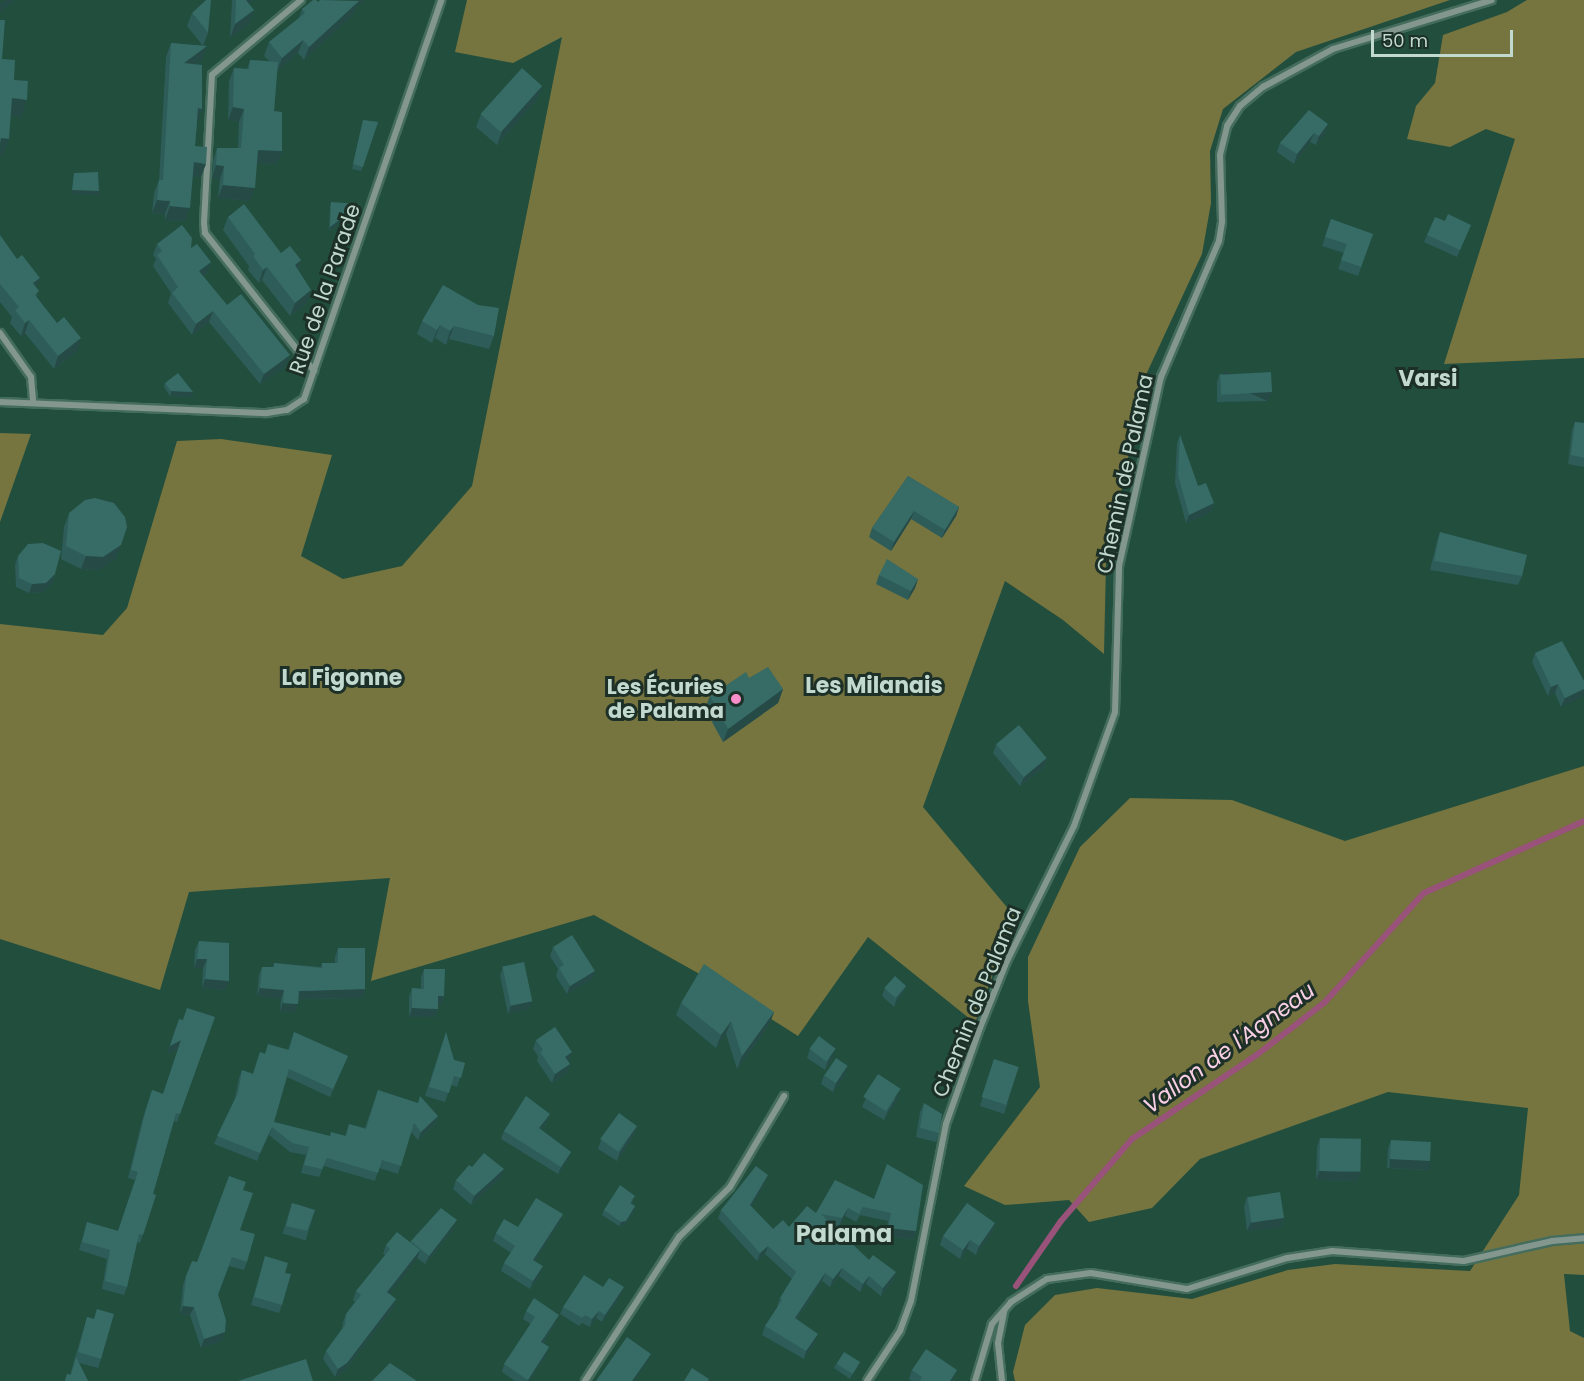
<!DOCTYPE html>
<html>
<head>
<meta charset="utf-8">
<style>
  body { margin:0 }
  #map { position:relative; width:1584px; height:1381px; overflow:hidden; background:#224e3e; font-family:Poppins,sans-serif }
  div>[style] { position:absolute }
  .green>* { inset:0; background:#76743f }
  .stream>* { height:6px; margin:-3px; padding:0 3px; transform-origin:3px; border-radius:3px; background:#995279 }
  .roads { filter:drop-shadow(2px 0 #456d5e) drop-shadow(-2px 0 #456d5e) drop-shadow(0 2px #456d5e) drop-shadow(0 -2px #456d5e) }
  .street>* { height:6px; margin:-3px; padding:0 3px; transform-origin:3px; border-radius:3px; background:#83978e }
  .wall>* { inset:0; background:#2e5c58; transform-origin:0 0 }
  .shaded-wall>* { inset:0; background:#264b47; transform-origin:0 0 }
  .building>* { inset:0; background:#366b66; transform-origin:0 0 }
  .dots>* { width:16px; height:16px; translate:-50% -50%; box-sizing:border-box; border:3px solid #1d3028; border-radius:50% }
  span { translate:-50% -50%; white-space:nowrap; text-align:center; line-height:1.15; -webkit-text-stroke:6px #1d3028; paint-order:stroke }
  .street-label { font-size:21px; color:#c1d9ce }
  .poi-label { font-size:21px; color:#c1d9ce; font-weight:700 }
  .right { translate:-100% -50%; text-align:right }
  .neighbourhood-label { font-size:22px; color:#c1d9ce; font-weight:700 }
  .water-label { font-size:22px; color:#fad0e5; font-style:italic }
  .quarter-label { font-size:24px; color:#c1d9ce; font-weight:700 }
  .scale { position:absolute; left:1371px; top:30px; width:142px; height:27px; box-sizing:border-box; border:3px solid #c1d9ce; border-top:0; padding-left:8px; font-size:18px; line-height:21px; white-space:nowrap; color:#c1d9ce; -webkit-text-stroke:4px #1d3028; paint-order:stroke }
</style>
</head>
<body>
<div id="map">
  <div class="green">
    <i style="clip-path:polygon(467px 0,1450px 0,1296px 52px,1223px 109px,1210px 151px,1211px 203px,1202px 254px,1145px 377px,1106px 564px,1104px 654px,1063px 620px,1005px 581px,923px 807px,1016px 918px,1003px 946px,995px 941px,992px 947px,999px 958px,975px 1023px,868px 937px,798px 1036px,705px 977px,594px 915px,371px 981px,390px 878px,189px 892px,160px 990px,0 939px,0 624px,103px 635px,127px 608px,177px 441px,221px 439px,332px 455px,301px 556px,343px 579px,402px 566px,472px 486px,562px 37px,513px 63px,455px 52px)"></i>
    <i style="clip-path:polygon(1527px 0,1584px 0,1584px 358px,1444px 364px,1515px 139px,1486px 129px,1450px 147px,1407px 139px,1416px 106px,1435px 83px,1443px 35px,1507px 12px)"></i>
    <i style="clip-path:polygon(0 433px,31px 434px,0 522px)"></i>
    <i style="clip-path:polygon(1584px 766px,1584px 1275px,1564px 1274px,1570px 1331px,1584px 1338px,1584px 1381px,1015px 1381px,1013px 1372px,1025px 1325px,1055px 1295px,1097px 1288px,1192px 1299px,1288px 1270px,1335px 1264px,1470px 1271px,1519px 1195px,1528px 1108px,1388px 1092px,1200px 1159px,1152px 1208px,1089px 1222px,1069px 1200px,1005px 1205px,964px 1186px,1040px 1087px,1028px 1001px,1028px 957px,1080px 847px,1130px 798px,1232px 800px,1345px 841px)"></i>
  </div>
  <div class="stream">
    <i style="left:1016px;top:1286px;width:79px;rotate:-55.3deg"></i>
    <i style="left:1061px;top:1221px;width:108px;rotate:-49.1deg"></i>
    <i style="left:1132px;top:1139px;width:152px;rotate:-34deg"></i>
    <i style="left:1258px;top:1054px;width:85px;rotate:-37.8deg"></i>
    <i style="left:1325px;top:1002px;width:147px;rotate:-47.8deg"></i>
    <i style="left:1424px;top:893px;width:175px;rotate:-24.2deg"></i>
  </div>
  <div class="roads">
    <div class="street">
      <i style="left:301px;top:0;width:116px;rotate:139.9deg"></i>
      <i style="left:212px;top:75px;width:148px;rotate:93.1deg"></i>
      <i style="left:204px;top:223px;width:10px;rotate:84deg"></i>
      <i style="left:205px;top:233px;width:176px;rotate:51.7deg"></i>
      <i style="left:0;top:333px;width:54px;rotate:54.8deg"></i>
      <i style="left:31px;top:377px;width:25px;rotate:85deg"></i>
      <i style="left:0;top:402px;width:267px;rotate:2.4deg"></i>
      <i style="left:267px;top:413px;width:20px;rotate:-9deg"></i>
      <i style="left:287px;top:410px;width:20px;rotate:-33deg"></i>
      <i style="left:304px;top:399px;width:422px;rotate:-71deg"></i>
      <i style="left:585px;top:1381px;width:172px;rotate:-56.9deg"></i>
      <i style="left:679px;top:1237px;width:71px;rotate:-44.4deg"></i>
      <i style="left:730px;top:1187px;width:106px;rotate:-59.3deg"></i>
      <i style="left:867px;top:1381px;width:60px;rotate:-56.6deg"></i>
      <i style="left:900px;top:1331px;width:32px;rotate:-70deg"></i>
      <i style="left:911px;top:1301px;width:180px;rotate:-78.8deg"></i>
      <i style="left:946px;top:1124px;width:102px;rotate:-70.5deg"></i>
      <i style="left:980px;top:1028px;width:72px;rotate:-68.1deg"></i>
      <i style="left:1007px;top:961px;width:151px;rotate:-63.6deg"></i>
      <i style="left:1074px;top:826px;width:121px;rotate:-70.2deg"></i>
      <i style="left:1115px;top:712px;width:146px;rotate:-88.4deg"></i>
      <i style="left:1119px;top:566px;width:194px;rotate:-77.5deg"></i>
      <i style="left:1161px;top:377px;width:148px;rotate:-66.9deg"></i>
      <i style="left:1219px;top:241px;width:20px;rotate:-81deg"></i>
      <i style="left:1222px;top:221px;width:66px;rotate:-91.7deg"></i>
      <i style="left:1220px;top:155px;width:30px;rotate:-76deg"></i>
      <i style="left:1227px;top:126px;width:24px;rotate:-57deg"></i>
      <i style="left:1240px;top:106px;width:30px;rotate:-40deg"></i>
      <i style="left:1263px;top:87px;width:80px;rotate:-28.5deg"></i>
      <i style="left:1333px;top:49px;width:166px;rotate:-17.1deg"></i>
      <i style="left:975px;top:1381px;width:59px;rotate:-73.4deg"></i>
      <i style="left:992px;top:1324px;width:29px;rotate:-49deg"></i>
      <i style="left:1011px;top:1302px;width:43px;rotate:-32.6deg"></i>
      <i style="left:1047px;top:1279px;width:44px;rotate:-7.8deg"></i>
      <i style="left:1091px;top:1273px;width:97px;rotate:9.5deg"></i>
      <i style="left:1187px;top:1289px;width:105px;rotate:-17.2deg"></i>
      <i style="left:1287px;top:1258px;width:46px;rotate:-8.8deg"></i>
      <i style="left:1332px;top:1251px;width:132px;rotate:4.3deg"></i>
      <i style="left:1464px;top:1261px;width:90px;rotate:-12.8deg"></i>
      <i style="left:1552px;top:1241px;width:32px;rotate:-5deg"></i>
      <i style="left:1002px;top:1381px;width:38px;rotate:-96deg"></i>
      <i style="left:998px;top:1343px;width:33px;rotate:-79deg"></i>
    </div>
  </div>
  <div class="wall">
    <i style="clip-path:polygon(232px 0,254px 0,249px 4px,254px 10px,249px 24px,230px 38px)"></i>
    <i style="clip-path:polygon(318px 2px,357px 6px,354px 14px,304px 60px,298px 53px,277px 71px,274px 111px,282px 151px,277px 164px,257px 163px,250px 201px,218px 198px,220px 179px,212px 178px,213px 161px,217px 148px,238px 148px,239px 122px,228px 120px,229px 81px,234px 68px,247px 69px,250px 60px,269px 61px,264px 56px,269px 42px,299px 18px,302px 9px)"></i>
    <i style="clip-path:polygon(192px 13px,208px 33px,203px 46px,202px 60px,196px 64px,202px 109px,197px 122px,195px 146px,201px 177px,192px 176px,185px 221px,165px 220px,165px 214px,152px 213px,154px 193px,159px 180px,166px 57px,171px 43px,203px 46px,187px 26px)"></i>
    <i style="clip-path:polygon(542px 86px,537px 99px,497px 145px,476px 127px,481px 114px)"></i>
    <i style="clip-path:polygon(1309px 110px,1325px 133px,1316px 145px,1310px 142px,1294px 164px,1277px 152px,1280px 143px)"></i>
    <i style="clip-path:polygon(363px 120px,378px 122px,361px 171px,352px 169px)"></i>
    <i style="clip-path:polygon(331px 202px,359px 209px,329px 231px,330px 207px)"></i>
    <i style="clip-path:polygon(228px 217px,281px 253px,301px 260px,298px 270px,307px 303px,290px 316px,262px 280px,259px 283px,248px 270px,249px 266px,223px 230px)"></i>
    <i style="clip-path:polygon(1331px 219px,1373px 234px,1358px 276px,1338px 269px,1344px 253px,1322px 246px)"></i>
    <i style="clip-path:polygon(1445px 221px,1471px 225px,1457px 257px,1424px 242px,1427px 235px)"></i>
    <i style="clip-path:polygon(0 235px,36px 288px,37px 298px,77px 351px,54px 369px,25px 333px,21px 336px,10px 323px,12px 317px,0 302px)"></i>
    <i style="clip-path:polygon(157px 244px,191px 248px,211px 262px,207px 273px,203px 276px,227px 305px,286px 366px,260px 384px,209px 322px,192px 335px,168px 303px,171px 293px,153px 266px,156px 259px,153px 255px)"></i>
    <i style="clip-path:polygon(443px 285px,494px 336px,489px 349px,449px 339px,446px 345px,435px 338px,432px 343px,417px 334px,422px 321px)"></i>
    <i style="clip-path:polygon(1220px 373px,1268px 401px,1217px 402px,1217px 382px)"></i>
    <i style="clip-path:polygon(165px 383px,193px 392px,191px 397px,170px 396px,164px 387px)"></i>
    <i style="clip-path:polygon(1575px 422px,1584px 423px,1584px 467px,1568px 464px,1572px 430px)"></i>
    <i style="clip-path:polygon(1180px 435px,1198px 486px,1214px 503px,1211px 512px,1186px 523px,1175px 483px,1177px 443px)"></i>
    <i style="clip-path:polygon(908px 476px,959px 507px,956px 516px,942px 538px,911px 519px,891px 551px,869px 537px,872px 528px)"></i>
    <i style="clip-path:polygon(69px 513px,116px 559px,99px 570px,81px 569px,61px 559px,64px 527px)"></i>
    <i style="clip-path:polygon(1440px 532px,1522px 576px,1518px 585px,1430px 570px,1437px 541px)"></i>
    <i style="clip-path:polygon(18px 556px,55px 574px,52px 583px,43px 592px,29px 593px,16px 587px,15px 565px)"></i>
    <i style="clip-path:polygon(879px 575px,918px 579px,915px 588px,908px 600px,876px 584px)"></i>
    <i style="clip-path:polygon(1535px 653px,1584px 681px,1561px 707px,1555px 693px,1548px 696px,1532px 662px)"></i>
    <i style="clip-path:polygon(783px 689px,778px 703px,723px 742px,705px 709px,710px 696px)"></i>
    <i style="clip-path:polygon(996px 745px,1047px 758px,1044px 767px,1020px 786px,993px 753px)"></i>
    <i style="clip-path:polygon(199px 941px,225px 990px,202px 988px,203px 968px,194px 968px,195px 950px)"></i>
    <i style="clip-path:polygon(553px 947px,592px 979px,567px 994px,556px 976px,558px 969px,550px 956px)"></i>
    <i style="clip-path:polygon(338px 948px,365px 989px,362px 998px,299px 999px,295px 1012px,280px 1011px,281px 999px,257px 996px,259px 975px,262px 967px,273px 967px,274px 963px,321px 967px,322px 963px,335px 963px,335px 957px)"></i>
    <i style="clip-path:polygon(503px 967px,532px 1001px,529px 1009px,508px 1014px,500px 976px)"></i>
    <i style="clip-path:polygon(424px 969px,444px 996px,441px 1005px,438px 1005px,438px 1009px,435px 1017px,409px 1017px,409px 997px,412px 988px,421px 989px,421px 977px)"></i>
    <i style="clip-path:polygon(906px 986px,902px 994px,894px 1007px,882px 996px,885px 988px)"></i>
    <i style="clip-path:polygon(681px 1003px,774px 1012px,769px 1025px,737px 1069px,726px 1034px,716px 1048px,676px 1015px)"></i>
    <i style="clip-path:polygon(187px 1008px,215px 1017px,177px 1122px,174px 1121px,153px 1194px,156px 1195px,140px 1243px,137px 1242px,127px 1287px,124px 1295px,102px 1289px,107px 1259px,79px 1250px,87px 1222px,118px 1231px,135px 1180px,128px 1178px,142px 1121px,152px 1090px,163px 1094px,178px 1049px,167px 1054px,176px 1027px,183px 1020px)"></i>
    <i style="clip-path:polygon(294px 1032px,348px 1056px,330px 1097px,287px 1077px,274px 1122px,329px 1136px,345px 1136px,349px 1124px,365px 1128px,378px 1090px,438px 1116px,435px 1124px,418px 1140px,411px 1132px,398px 1174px,379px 1168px,375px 1181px,324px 1166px,319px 1177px,301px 1173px,306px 1155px,290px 1152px,269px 1135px,257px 1161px,214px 1144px,235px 1098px,239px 1078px,242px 1070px,253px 1074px,260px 1052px,265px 1054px,288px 1050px)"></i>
    <i style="clip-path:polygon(536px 1040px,572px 1052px,568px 1061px,570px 1064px,567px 1073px,552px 1083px,537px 1061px,538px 1056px,533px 1049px)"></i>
    <i style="clip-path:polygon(443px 1041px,454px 1060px,465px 1063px,457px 1087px,451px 1085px,445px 1102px,425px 1096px)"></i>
    <i style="clip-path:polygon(810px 1049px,833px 1058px,825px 1070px,807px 1058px)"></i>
    <i style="clip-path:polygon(994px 1059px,1007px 1105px,1004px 1114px,980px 1106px)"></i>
    <i style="clip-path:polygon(824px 1075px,845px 1075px,833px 1092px,821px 1084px)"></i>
    <i style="clip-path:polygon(866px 1098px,898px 1098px,884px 1120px,862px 1107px)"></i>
    <i style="clip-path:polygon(924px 1103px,939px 1133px,936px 1142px,916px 1137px,920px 1112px)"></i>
    <i style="clip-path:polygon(550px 1114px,547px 1121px,541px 1130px,571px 1152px,568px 1160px,558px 1174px,501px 1139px,504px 1131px)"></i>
    <i style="clip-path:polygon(637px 1126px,634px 1135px,617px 1161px,598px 1149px,601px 1140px)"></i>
    <i style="clip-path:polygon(1320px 1138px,1357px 1181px,1316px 1180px,1317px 1147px)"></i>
    <i style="clip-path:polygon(1391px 1140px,1427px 1170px,1387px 1168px,1388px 1149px)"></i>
    <i style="clip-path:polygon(472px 1167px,500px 1178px,471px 1205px,453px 1189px,456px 1180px)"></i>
    <i style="clip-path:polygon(765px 1183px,751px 1206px,773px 1229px,789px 1227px,816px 1213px,874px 1199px,916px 1231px,913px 1239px,885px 1236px,888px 1221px,860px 1215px,856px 1222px,845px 1216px,839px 1227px,833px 1225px,869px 1260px,896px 1272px,893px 1280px,881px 1296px,866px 1284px,860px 1292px,839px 1276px,830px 1287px,822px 1281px,797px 1319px,815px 1342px,804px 1359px,762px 1335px,765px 1326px,778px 1307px,777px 1306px,780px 1298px,792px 1279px,765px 1254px,757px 1261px,718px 1218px,721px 1210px)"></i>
    <i style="clip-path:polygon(243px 1190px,240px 1230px,247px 1262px,244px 1270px,229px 1266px,218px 1295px,221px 1341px,201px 1348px,190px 1315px,180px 1314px,183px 1285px,186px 1276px,197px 1262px)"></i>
    <i style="clip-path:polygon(1247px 1197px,1284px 1218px,1281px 1227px,1247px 1231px,1244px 1206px)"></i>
    <i style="clip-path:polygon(633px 1200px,631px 1204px,635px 1206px,634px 1211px,624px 1225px,619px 1226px,602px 1215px,604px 1210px)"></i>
    <i style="left:292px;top:1203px;width:24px;height:32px;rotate:17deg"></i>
    <i style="clip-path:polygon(563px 1214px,560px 1222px,534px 1261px,540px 1275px,530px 1289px,501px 1271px,504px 1263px,511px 1253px,493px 1241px,496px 1233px)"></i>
    <i style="clip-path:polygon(995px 1223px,992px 1232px,976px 1255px,967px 1249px,960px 1259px,940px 1245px,943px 1236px)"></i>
    <i style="clip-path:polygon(454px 1228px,425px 1264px,417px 1258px,389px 1294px,396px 1299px,393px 1308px,344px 1371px,335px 1377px,323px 1359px,326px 1351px,342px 1329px,343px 1322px,346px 1314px,355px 1302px,353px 1300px,356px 1291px,385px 1255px,383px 1254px,386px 1245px,410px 1242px,411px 1241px)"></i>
    <i style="clip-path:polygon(265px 1256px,282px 1305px,279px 1313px,251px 1305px)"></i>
    <i style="clip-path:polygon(603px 1287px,621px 1295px,602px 1322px,596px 1318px,590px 1327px,582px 1323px,579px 1326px,560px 1314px,563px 1307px)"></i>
    <i style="clip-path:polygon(97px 1309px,101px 1359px,98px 1368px,79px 1363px,88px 1381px,65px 1381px,67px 1374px,70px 1375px,87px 1317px,94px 1319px)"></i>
    <i style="clip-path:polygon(526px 1311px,556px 1323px,543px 1343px,549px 1347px,546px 1355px,529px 1381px,515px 1381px,502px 1372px,504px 1364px,531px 1324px,523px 1319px)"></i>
    <i style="clip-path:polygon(836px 1364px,858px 1367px,850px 1379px,834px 1368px)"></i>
    <i style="clip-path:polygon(912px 1370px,957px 1370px,952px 1381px,912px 1381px,909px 1379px)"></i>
  </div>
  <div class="shaded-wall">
    <i style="clip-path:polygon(5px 0,15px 0,0 12px,0 4px)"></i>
    <i style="clip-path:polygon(245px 0,254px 0,240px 12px)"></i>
    <i style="clip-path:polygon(355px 0,365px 0,357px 6px,354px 14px,304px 60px,309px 47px)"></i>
    <i style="clip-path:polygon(254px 10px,249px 24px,230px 38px,235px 24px)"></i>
    <i style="clip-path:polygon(303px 40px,298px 53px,277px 71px,282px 58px)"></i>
    <i style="clip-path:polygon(207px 46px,202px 60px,180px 76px,184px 63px)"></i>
    <i style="clip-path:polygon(542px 86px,537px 99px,497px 145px,502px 131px)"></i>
    <i style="clip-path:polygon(12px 98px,27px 100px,21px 117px,6px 115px)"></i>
    <i style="clip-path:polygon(233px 107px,244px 109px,239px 122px,228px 120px)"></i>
    <i style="clip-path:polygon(198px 108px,202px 109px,198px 122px,193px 122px)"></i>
    <i style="clip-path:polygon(1328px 124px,1325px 133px,1316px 145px,1319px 136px)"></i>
    <i style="clip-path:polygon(1314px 133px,1310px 142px,1294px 164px,1297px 154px)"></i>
    <i style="clip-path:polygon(1px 138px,9px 139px,2px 156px,0 156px)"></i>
    <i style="clip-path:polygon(258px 150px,282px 151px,277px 164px,254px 163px)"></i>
    <i style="clip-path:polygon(194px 162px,206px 164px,201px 177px,189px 176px)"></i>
    <i style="clip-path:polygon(216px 165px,224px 166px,220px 179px,212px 178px)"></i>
    <i style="clip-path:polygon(223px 185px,255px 188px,250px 201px,218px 198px)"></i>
    <i style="left:72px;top:190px;width:27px;height:4px;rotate:2deg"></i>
    <i style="clip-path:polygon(157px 200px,170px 201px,165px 214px,152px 213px)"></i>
    <i style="clip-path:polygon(360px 204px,359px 209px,329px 231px,330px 227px)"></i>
    <i style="clip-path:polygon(170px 206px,190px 208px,185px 221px,165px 220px)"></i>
    <i style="clip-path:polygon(301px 260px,297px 273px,295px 265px)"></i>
    <i style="clip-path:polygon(211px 262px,207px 273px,195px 282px,199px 271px)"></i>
    <i style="clip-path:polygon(267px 267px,262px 280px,259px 283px,263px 270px)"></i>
    <i style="clip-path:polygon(40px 278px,35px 290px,33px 283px)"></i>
    <i style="clip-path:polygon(311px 290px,307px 303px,290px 316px,295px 303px)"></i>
    <i style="clip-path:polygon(213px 311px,209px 322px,192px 335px,196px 324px)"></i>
    <i style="clip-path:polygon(29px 320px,25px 333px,21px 336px,25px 323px)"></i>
    <i style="clip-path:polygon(440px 325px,435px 338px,432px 343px,437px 330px)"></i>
    <i style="clip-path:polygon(454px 326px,449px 339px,446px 345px,450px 331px)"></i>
    <i style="clip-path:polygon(81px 338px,77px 351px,54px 369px,58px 356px)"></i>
    <i style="clip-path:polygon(290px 355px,286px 366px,260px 384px,264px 374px)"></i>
    <i style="left:171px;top:391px;width:22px;height:5px;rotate:3deg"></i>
    <i style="left:1272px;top:392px;width:10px;height:52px;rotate:114deg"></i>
    <i style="clip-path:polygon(1214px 503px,1211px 512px,1186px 523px,1189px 515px)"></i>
    <i style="clip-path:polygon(959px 507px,956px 516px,942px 538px,945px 530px)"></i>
    <i style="clip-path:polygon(914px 511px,911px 519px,891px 551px,894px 542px)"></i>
    <i style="clip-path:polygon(121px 545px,116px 559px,99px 570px,81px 569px,86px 556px)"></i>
    <i style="clip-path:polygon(55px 574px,52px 583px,43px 592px,29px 593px,32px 584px)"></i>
    <i style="clip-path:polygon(918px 579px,915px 588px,908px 600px,911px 591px)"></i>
    <i style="clip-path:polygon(1558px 684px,1555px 693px,1548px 696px,1551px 687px)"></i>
    <i style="clip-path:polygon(783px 689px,778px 703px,723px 742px,728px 729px)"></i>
    <i style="clip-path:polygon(1584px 689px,1584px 696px,1561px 707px,1565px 698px)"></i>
    <i style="clip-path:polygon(1047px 758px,1044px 767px,1020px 786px,1024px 777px)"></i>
    <i style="clip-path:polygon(197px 959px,207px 959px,203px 968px,194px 968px)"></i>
    <i style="clip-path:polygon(595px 971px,592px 979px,567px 994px,570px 986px)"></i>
    <i style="clip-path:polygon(205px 979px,229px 981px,225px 990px,202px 988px)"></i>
    <i style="clip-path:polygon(906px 986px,902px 994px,894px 1007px,897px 998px)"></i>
    <i style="clip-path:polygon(260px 988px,284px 990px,281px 999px,257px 996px)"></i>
    <i style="clip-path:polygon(365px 989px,362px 998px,296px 999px,299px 991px)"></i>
    <i style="clip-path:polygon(438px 996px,444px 996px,441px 1005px,435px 1005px)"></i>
    <i style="clip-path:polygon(532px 1001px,529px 1009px,508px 1014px,511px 1005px)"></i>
    <i style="clip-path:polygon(283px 1003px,298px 1004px,295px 1012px,280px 1011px)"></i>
    <i style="clip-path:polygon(412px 1008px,438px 1009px,435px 1017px,409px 1017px)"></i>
    <i style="clip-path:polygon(774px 1012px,769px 1025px,737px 1069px,742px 1056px)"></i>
    <i style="clip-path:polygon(731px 1021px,726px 1034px,716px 1048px,721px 1035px)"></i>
    <i style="clip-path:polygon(181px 1040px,178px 1049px,167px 1054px,170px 1046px)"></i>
    <i style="clip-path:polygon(836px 1049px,833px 1058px,825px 1070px,828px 1061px)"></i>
    <i style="clip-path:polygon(572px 1052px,569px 1060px,562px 1065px,565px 1057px)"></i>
    <i style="clip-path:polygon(570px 1064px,567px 1073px,552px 1083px,555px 1074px)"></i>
    <i style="clip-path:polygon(848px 1066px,845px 1075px,833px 1092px,836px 1083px)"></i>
    <i style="clip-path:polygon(901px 1089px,898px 1098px,884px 1120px,888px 1111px)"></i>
    <i style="clip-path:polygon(550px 1114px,547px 1121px,537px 1136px,539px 1128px)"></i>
    <i style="clip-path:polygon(438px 1116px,435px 1124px,418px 1140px,421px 1132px)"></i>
    <i style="clip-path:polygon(637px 1126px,634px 1135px,617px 1161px,620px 1152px)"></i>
    <i style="clip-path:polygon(272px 1127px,269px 1135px,257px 1161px,260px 1153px)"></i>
    <i style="clip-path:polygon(571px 1152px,568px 1160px,558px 1174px,561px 1167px)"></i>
    <i style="left:1390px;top:1159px;width:40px;height:9px;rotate:3deg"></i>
    <i style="clip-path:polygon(504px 1169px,500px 1178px,471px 1205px,474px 1196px)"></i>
    <i style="clip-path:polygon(1319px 1171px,1361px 1172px,1357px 1181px,1316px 1180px)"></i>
    <i style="clip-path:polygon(768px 1175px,765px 1183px,747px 1213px,750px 1205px)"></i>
    <i style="clip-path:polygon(635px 1206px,634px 1211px,624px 1225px,619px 1226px,621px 1222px)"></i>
    <i style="clip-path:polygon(848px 1208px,845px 1216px,839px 1227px,842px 1218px)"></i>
    <i style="clip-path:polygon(563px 1214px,560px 1222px,530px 1268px,533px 1260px)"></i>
    <i style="clip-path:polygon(1284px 1218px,1281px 1227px,1247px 1231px,1251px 1222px)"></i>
    <i style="clip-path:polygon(457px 1220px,454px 1228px,425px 1264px,429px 1256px)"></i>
    <i style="clip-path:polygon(995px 1223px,992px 1232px,976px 1255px,979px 1246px)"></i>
    <i style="clip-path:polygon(888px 1228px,916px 1231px,913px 1239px,885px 1236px)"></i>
    <i style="clip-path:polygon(970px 1240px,967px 1249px,960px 1259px,963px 1250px)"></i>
    <i style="clip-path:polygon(768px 1246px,765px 1254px,757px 1261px,760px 1253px)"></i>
    <i style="clip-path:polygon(420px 1250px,417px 1259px,384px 1301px,387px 1292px)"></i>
    <i style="clip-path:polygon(543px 1266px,540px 1275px,530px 1289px,533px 1281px)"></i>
    <i style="clip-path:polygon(842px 1268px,839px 1276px,830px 1287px,833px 1279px)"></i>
    <i style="clip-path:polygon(896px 1272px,893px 1280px,881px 1296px,883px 1288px)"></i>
    <i style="clip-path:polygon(825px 1273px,822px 1281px,792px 1326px,795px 1318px)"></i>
    <i style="clip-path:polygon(869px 1276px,866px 1284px,860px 1292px,863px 1284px)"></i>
    <i style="clip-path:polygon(624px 1287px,621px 1295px,602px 1322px,605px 1315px)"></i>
    <i style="clip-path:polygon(396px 1299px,393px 1308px,344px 1371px,335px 1377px,338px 1369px)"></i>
    <i style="clip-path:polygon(183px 1306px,194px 1307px,190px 1315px,180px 1314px)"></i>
    <i style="clip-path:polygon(599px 1311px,596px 1318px,590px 1327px,592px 1319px)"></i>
    <i style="clip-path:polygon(559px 1315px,556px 1323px,538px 1350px,541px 1342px)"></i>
    <i style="clip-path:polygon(225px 1332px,221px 1341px,201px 1348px,204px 1339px)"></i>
    <i style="clip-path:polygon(818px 1334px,815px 1342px,804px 1359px,806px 1351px)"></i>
    <i style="clip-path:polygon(549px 1347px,546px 1355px,529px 1381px,527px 1381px)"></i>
    <i style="clip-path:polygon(651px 1354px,648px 1361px,634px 1381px,632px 1381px)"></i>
    <i style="clip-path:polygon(860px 1362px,858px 1367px,850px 1379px,852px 1375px)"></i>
    <i style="clip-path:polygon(957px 1370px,952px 1381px,950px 1381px)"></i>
  </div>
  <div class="building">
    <i style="clip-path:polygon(206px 0,211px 0,208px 33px,192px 13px)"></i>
    <i style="clip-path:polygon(236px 0,246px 0,254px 10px,235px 24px)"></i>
    <i style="clip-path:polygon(313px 0,316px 0,318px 2px,320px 0,359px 1px,309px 47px,303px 40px,282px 58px,269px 42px,305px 13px,302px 9px)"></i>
    <i style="clip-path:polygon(0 20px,5px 20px,2px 59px,15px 60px,14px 80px,28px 81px,27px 100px,12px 98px,9px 139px,1px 138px,0 144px)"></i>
    <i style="clip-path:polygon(171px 43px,207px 46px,184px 63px,202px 65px,202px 109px,198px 108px,195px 146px,207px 147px,206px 164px,194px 162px,190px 208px,170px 206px,170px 201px,157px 200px,159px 180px,163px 180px)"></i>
    <i style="clip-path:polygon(250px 60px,278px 62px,274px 111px,282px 112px,282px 151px,258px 150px,255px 188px,223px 185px,224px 166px,216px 165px,217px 148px,241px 148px,244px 109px,233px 107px,234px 68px,249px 69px)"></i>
    <i style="left:522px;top:68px;width:27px;height:62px;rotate:42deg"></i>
    <i style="clip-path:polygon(1309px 110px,1328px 124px,1319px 136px,1314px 133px,1297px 154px,1280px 143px)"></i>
    <i style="clip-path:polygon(363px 120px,378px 122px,363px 167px,353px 164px)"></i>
    <i style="clip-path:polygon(98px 172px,99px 191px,72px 190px,74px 173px)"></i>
    <i style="clip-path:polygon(331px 202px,360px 204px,330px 227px)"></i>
    <i style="clip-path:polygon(244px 204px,281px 253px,290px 246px,301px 260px,295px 265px,311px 290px,295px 303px,267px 267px,263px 270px,253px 256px,255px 254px,228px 217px)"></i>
    <i style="clip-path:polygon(1448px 214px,1471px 225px,1460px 250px,1427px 235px,1435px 217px,1445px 221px)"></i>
    <i style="clip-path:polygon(1331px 219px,1373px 234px,1361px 267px,1341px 260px,1347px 244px,1325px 237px)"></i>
    <i style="clip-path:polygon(182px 225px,192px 238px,191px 248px,197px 244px,211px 262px,199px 271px,227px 305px,241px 294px,290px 355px,264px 374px,213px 311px,196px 324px,172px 293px,178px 287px,157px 255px,162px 251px,157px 244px)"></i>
    <i style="clip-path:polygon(0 235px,17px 259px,22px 255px,40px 278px,33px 283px,39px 291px,35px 295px,57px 323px,64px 317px,81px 338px,58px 356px,29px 320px,25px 323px,15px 310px,19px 307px,0 284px)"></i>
    <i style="clip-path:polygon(443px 285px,478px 305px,499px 308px,494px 336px,454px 326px,450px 331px,440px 325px,437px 330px,422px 321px)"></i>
    <i style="left:1271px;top:372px;width:20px;height:51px;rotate:87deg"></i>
    <i style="clip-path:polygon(178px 373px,193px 392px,171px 391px,165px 383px)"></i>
    <i style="clip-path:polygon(1575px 422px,1584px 423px,1584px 458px,1571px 455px)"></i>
    <i style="clip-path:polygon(1180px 435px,1198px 486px,1206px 483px,1214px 503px,1189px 515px,1178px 475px)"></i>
    <i style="clip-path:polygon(908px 476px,959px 507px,945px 530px,914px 511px,894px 542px,872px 528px)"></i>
    <i style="clip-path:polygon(95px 498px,114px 503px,125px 517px,127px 527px,121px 545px,103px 557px,86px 556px,66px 546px,69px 513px,85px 500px)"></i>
    <i style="clip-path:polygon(1440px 532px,1527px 555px,1522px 576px,1434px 561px)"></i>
    <i style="clip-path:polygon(43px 543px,61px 551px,55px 574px,46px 583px,32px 584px,19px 578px,18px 556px,28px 544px)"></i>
    <i style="clip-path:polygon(887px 559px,918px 579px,911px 591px,879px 575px)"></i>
    <i style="clip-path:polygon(1562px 641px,1584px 681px,1584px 689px,1565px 698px,1558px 684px,1551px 687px,1535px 653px)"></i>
    <i style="clip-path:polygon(768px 667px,783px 689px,728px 729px,710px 696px,746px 672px,749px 678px)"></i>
    <i style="left:1019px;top:725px;width:43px;height:30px;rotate:50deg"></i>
    <i style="clip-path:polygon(572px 935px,595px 971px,570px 986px,559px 968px,564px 965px,553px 947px)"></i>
    <i style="clip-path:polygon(199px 941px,229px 943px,229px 981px,205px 979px,207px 959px,197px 959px)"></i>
    <i style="clip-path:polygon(338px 948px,365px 948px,365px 989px,299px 991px,298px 1004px,283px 1003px,284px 990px,260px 988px,262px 967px,274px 967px,274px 963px,322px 968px,322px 963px,338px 963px)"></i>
    <i style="left:524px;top:962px;width:40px;height:22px;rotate:78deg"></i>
    <i style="clip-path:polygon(704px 964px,774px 1012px,742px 1056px,731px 1021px,721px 1035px,681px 1003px)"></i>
    <i style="clip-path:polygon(424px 969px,445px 969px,444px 996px,438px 996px,438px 1009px,412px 1008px,412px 988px,424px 989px)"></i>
    <i style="left:895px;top:976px;width:15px;height:16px;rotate:42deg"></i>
    <i style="clip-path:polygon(187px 1008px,215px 1017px,180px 1114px,176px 1113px,153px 1194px,156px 1195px,143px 1235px,139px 1234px,127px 1287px,105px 1281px,110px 1250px,82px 1242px,87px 1222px,118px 1231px,138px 1172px,131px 1170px,145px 1113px,152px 1090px,163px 1094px,181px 1040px,170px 1046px,179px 1019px,183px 1020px)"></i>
    <i style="clip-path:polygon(555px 1027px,572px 1052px,565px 1057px,570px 1064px,555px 1074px,540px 1052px,543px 1050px,536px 1040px)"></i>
    <i style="clip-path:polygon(294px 1032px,348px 1056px,333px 1089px,289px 1069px,274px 1122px,330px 1136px,331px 1132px,346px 1136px,349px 1124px,366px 1129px,378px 1090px,418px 1103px,420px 1096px,438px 1116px,421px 1132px,414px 1123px,401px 1166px,382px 1160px,378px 1173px,327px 1158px,322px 1169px,304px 1165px,309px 1147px,292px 1143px,272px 1127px,260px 1153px,217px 1136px,238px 1093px,242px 1070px,253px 1074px,260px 1052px,265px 1054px,268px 1044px,289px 1050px)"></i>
    <i style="clip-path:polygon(446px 1032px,454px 1060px,465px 1063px,461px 1078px,454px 1076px,449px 1093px,429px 1087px)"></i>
    <i style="left:819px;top:1036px;width:21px;height:16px;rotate:37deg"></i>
    <i style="left:836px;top:1058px;width:14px;height:21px;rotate:34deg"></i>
    <i style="left:994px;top:1059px;width:26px;height:40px;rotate:18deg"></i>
    <i style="left:878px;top:1074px;width:27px;height:27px;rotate:33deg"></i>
    <i style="clip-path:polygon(526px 1096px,550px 1114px,539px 1128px,571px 1152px,561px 1167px,504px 1131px)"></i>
    <i style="clip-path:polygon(924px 1103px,942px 1114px,939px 1133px,920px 1128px)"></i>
    <i style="left:619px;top:1113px;width:22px;height:32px;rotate:36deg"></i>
    <i style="left:1320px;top:1138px;width:41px;height:33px;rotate:1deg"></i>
    <i style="left:1391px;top:1140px;width:40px;height:19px;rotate:3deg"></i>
    <i style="clip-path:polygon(484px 1153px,504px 1169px,474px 1196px,456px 1180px,469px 1165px,472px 1167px)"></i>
    <i style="clip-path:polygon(887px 1164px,923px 1185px,916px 1231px,888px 1228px,891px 1213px,863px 1207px,859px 1214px,848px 1208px,842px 1218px,821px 1214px,869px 1260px,873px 1255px,896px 1272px,883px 1288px,869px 1276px,863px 1284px,842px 1268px,833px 1279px,825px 1273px,795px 1318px,818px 1334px,806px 1351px,765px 1326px,782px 1300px,780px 1298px,796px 1272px,768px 1246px,760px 1253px,721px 1210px,756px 1166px,768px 1175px,750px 1205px,773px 1229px,783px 1220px,789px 1227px,807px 1206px,816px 1213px,835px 1180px,874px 1199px)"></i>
    <i style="clip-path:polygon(229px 1176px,246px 1182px,243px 1190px,253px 1193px,240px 1230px,255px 1234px,247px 1262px,232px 1257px,218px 1294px,226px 1320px,225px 1332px,204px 1339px,194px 1307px,183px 1306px,186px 1276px,192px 1261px,197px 1262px)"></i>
    <i style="clip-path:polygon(620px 1185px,635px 1196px,630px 1203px,635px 1206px,626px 1221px,621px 1222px,604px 1210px)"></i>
    <i style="left:1280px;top:1192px;width:26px;height:33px;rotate:81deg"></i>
    <i style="clip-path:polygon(536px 1198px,563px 1214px,533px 1260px,543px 1266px,533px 1281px,504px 1263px,515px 1246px,496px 1233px,504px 1219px,518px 1227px)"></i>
    <i style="clip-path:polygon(292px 1203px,315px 1210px,307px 1231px,286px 1226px)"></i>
    <i style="clip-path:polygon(967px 1203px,995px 1223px,979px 1246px,970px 1240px,963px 1250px,943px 1236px)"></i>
    <i style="clip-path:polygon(441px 1208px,457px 1220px,429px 1256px,411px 1241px)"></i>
    <i style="clip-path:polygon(397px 1232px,420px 1250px,387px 1292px,396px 1299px,347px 1363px,338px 1369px,326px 1351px,345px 1325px,346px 1314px,361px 1295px,356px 1291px,390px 1249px,386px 1245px)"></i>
    <i style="clip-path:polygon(265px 1256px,288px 1263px,285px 1273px,291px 1274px,282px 1305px,254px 1297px)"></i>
    <i style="clip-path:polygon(584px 1275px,603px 1287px,609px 1278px,624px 1287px,605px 1315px,599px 1311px,592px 1319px,585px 1315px,582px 1318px,563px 1307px)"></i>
    <i style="clip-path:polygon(534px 1298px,559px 1315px,541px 1342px,549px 1347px,528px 1380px,504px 1364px,535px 1317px,526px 1311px)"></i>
    <i style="clip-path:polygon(97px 1309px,114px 1314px,101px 1359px,78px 1352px,87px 1317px,94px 1319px)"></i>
    <i style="clip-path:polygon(627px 1337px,651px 1354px,632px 1381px,596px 1381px)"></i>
    <i style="clip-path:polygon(926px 1349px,957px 1370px,950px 1381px,920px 1381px,922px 1377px,912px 1370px)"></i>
    <i style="left:844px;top:1352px;width:19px;height:14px;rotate:32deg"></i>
    <i style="clip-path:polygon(76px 1357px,88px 1381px,65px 1381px,67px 1374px,71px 1375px)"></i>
    <i style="clip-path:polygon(306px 1359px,313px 1381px,238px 1381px)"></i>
    <i style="clip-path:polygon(390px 1363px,417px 1381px,372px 1381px)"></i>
    <i style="clip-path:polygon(692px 1368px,709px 1379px,708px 1381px,684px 1381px)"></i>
  </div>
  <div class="dots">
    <i style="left:736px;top:699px;background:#f98fc9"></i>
  </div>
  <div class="street-label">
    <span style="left:325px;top:289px;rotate:-71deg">Rue de la Parade</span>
    <span style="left:1125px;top:474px;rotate:-78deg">Chemin de Palama</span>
    <span style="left:977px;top:1002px;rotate:-68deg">Chemin de Palama</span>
  </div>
  <div class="poi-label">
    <span class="right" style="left:724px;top:699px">Les Écuries<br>de Palama</span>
  </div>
  <div class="neighbourhood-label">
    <span style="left:1428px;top:379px">Varsi</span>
    <span style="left:342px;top:678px">La Figonne</span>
    <span style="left:874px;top:686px">Les Milanais</span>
  </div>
  <div class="water-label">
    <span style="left:1229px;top:1048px;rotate:-36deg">Vallon de l'Agneau</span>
  </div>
  <div class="quarter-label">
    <span style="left:844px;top:1234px">Palama</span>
  </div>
  <div class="scale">50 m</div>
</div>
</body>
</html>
